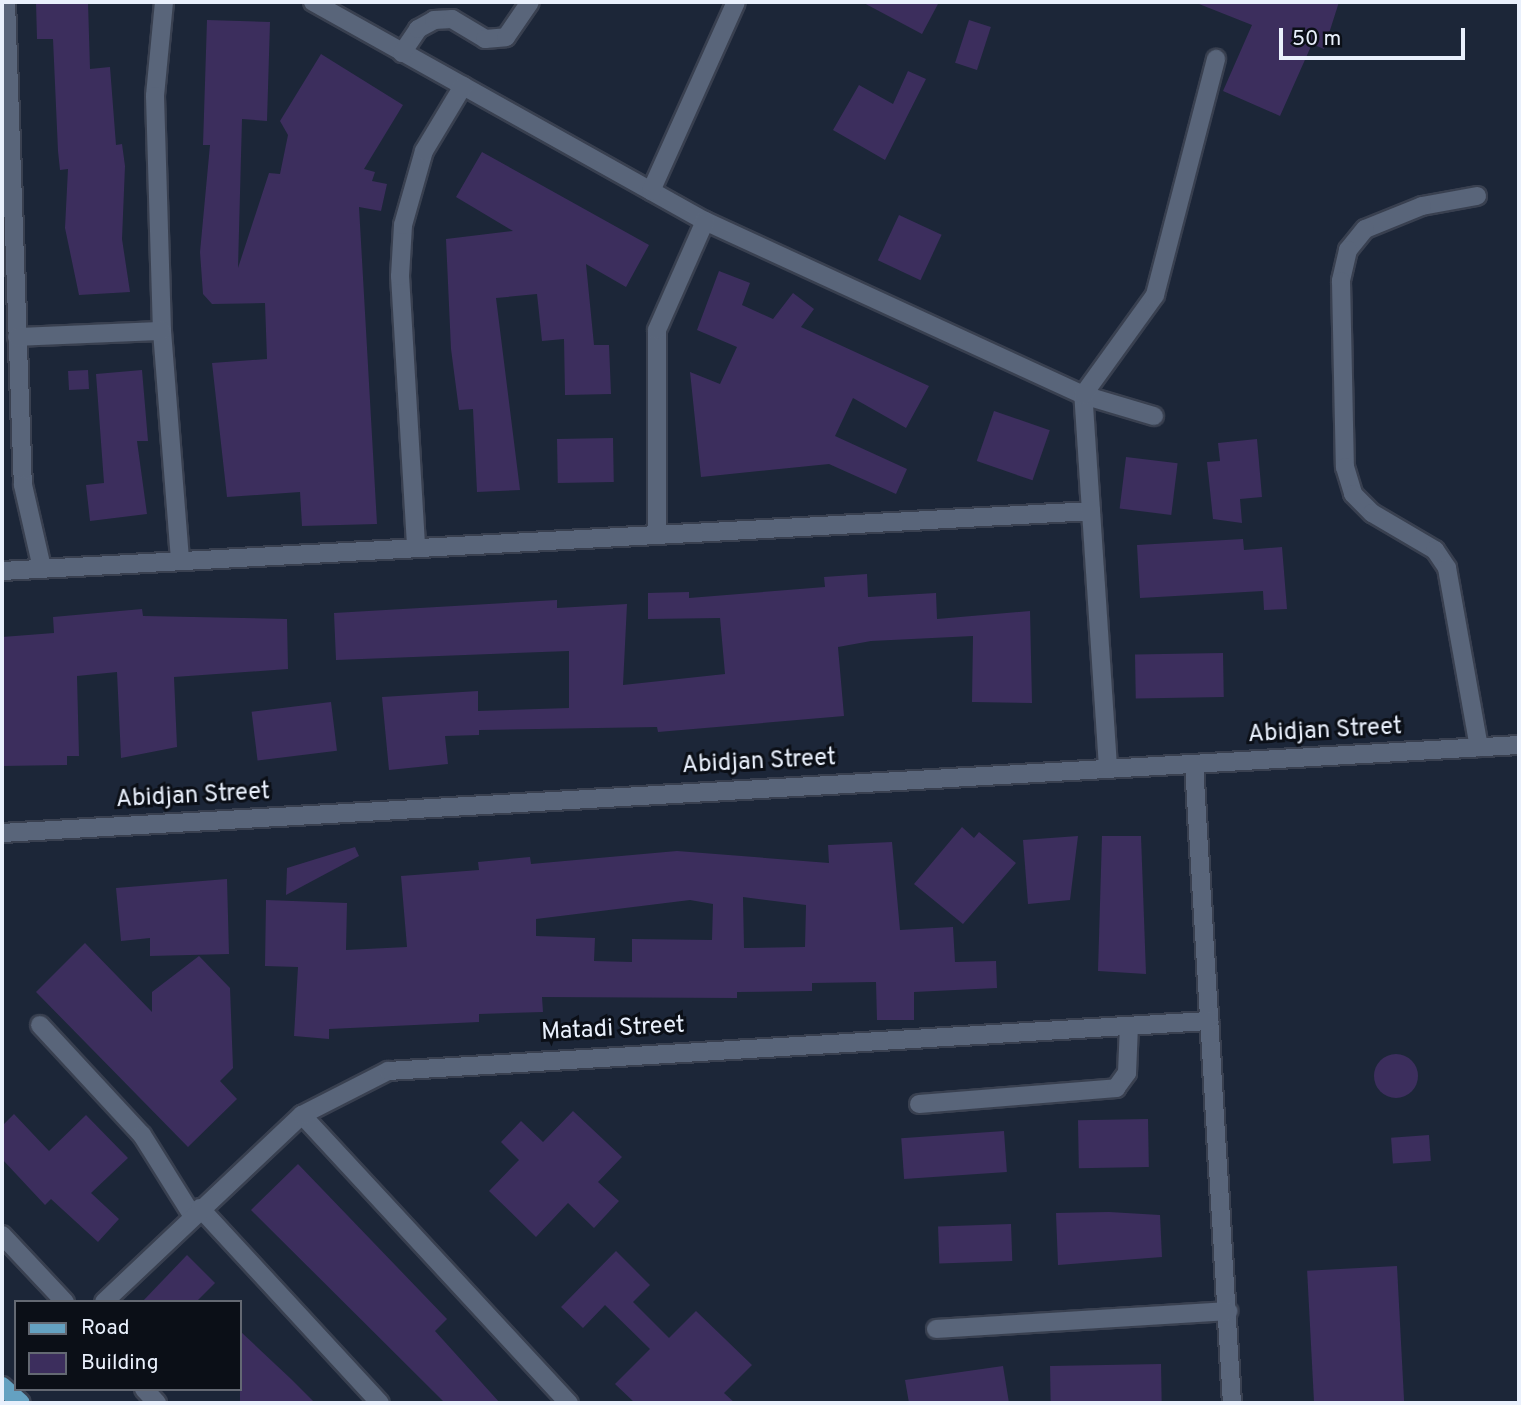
<!DOCTYPE html>
<html>
<head>
<meta charset="utf-8">
<style>
  body { margin:0 }
  #map { position:relative; width:1521px; height:1405px; overflow:hidden; background:#1c2638; font-family:Overpass,sans-serif }
  div>[style] { position:absolute }
  .building>* { inset:0; background:#3c2e5d; transform-origin:0 0 }
  .round { border-radius:50% }
  .roads { filter:drop-shadow(2px 0 #394050) drop-shadow(-2px 0 #394050) drop-shadow(0 2px #394050) drop-shadow(0 -2px #394050) }
  .minor>* { height:18px; margin:-9px; padding:0 9px; transform-origin:9px; border-radius:9px; background:#59657a }
  .major>* { height:18px; margin:-9px; padding:0 9px; transform-origin:9px; border-radius:9px; background:#64a1c1 }
  span { translate:-50% -50%; white-space:nowrap; text-align:center; line-height:1.15; -webkit-text-stroke:6px #0b0f17; paint-order:stroke }
  .street-label { font-size:24px; color:#e9f0fc }
  .frame { position:absolute; inset:0; border:4px solid #e9f0fc; pointer-events:none }
  .legend { position:absolute; left:14px; top:1300px; width:228px; height:91px; box-sizing:border-box; background:#0b0f17; border:2px solid #646973; margin:0; padding:9px 12px; list-style:none; font-size:21px; color:#e9f0fc }
  .legend li { display:flex; align-items:center; gap:14px; height:35px }
  .legend b { width:35px; border:2px solid #646973 }
  .scale { position:absolute; left:1279px; top:28px; width:186px; height:32px; box-sizing:border-box; border:4px solid #e9f0fc; border-top:0; padding-left:9px; font-size:21px; line-height:24px; white-space:nowrap; color:#e9f0fc; -webkit-text-stroke:5px #0b0f17; paint-order:stroke }
</style>
</head>
<body>
<div id="map">
  <div class="building">
    <i style="clip-path:polygon(36px 2px,88px 2px,90px 69px,110px 67px,116px 145px,122px 144px,125px 166px,122px 239px,130px 292px,79px 295px,65px 228px,68px 169px,60px 170px,58px 151px,53px 39px,37px 39px)"></i>
    <i style="clip-path:polygon(862px 2px,939px 2px,922px 34px)"></i>
    <i style="clip-path:polygon(1194px 2px,1339px 2px,1324px 49px,1312px 44px,1280px 116px,1223px 91px,1252px 25px)"></i>
    <i style="clip-path:polygon(207px 20px,270px 22px,267px 121px,242px 119px,238px 268px,269px 173px,280px 174px,288px 135px,280px 121px,321px 54px,403px 105px,364px 169px,375px 172px,372px 181px,387px 184px,381px 211px,359px 207px,377px 524px,302px 526px,300px 492px,227px 497px,212px 363px,267px 359px,265px 303px,212px 304px,203px 294px,200px 252px,210px 145px,203px 145px)"></i>
    <i style="left:969px;top:20px;width:23px;height:45px;rotate:18deg"></i>
    <i style="clip-path:polygon(908px 71px,926px 79px,885px 160px,833px 130px,859px 85px,893px 104px)"></i>
    <i style="clip-path:polygon(482px 152px,649px 245px,626px 287px,586px 264px,594px 345px,609px 345px,611px 394px,565px 395px,564px 339px,542px 341px,537px 294px,496px 298px,520px 490px,477px 492px,473px 409px,459px 410px,451px 349px,446px 239px,513px 231px,456px 197px)"></i>
    <i style="left:899px;top:215px;width:47px;height:50px;rotate:25deg"></i>
    <i style="clip-path:polygon(719px 271px,750px 283px,742px 305px,773px 319px,793px 293px,814px 309px,801px 327px,929px 386px,906px 428px,853px 398px,835px 436px,907px 469px,896px 494px,829px 464px,701px 477px,690px 372px,720px 384px,737px 347px,697px 330px)"></i>
    <i style="left:88px;top:370px;width:19px;height:20px;rotate:87deg"></i>
    <i style="clip-path:polygon(142px 370px,148px 441px,137px 441px,147px 514px,90px 521px,86px 485px,104px 483px,96px 374px)"></i>
    <i style="left:994px;top:411px;width:59px;height:53px;rotate:19deg"></i>
    <i style="left:613px;top:438px;width:44px;height:56px;rotate:89deg"></i>
    <i style="clip-path:polygon(1257px 439px,1262px 497px,1240px 499px,1242px 523px,1213px 519px,1207px 462px,1220px 461px,1218px 443px)"></i>
    <i style="left:1126px;top:457px;width:52px;height:52px;rotate:7deg"></i>
    <i style="clip-path:polygon(1243px 539px,1244px 550px,1282px 547px,1287px 609px,1264px 610px,1263px 591px,1140px 598px,1137px 545px)"></i>
    <i style="clip-path:polygon(867px 574px,868px 597px,936px 593px,937px 619px,1030px 611px,1032px 703px,972px 702px,973px 636px,871px 641px,838px 647px,844px 716px,658px 732px,657px 727px,479px 730px,479px 735px,445px 736px,448px 764px,389px 770px,382px 697px,478px 691px,478px 711px,569px 708px,569px 651px,336px 660px,334px 613px,557px 600px,557px 608px,627px 604px,623px 685px,725px 674px,720px 618px,648px 619px,648px 593px,689px 592px,689px 598px,825px 587px,824px 577px)"></i>
    <i style="clip-path:polygon(142px 609px,143px 616px,287px 619px,288px 669px,174px 677px,177px 747px,121px 758px,117px 672px,77px 676px,79px 756px,67px 756px,67px 765px,2px 766px,2px 637px,54px 633px,53px 617px)"></i>
    <i style="left:1223px;top:653px;width:44px;height:88px;rotate:89deg"></i>
    <i style="left:331px;top:702px;width:49px;height:80px;rotate:83deg"></i>
    <i style="clip-path:polygon(962px 827px,974px 838px,979px 832px,1016px 863px,963px 924px,914px 884px)"></i>
    <i style="clip-path:polygon(1078px 836px,1070px 900px,1028px 904px,1023px 840px)"></i>
    <i style="clip-path:polygon(1102px 836px,1141px 836px,1146px 974px,1098px 971px)"></i>
    <i style="clip-path:polygon(evenodd,892px 842px,900px 930px,953px 927px,955px 962px,996px 961px,997px 988px,914px 992px,914px 1020px,877px 1020px,876px 982px,812px 983px,812px 991px,737px 992px,737px 998px,542px 997px,543px 1012px,479px 1014px,479px 1022px,329px 1029px,329px 1039px,294px 1036px,298px 967px,265px 966px,266px 900px,347px 903px,346px 950px,407px 947px,401px 876px,479px 870px,478px 862px,530px 857px,531px 864px,677px 851px,829px 863px,828px 845px,892px 842px,743px 897px,806px 905px,805px 947px,744px 948px,743px 897px,892px 842px,690px 900px,713px 904px,712px 940px,632px 939px,632px 962px,594px 961px,595px 938px,536px 936px,536px 919px,690px 900px)"></i>
    <i style="clip-path:polygon(355px 847px,359px 856px,286px 895px,287px 868px)"></i>
    <i style="clip-path:polygon(227px 879px,229px 954px,150px 956px,150px 938px,121px 941px,116px 888px)"></i>
    <i style="clip-path:polygon(85px 943px,152px 1012px,152px 992px,199px 956px,230px 988px,233px 1068px,220px 1081px,237px 1099px,188px 1147px,36px 992px)"></i>
    <i class="round" style="left:1374px;top:1054px;width:44px;height:44px"></i>
    <i style="clip-path:polygon(573px 1111px,622px 1157px,598px 1182px,619px 1201px,594px 1228px,568px 1203px,536px 1237px,489px 1191px,519px 1160px,501px 1142px,521px 1121px,543px 1142px)"></i>
    <i style="clip-path:polygon(14px 1114px,49px 1151px,86px 1115px,128px 1158px,91px 1193px,119px 1219px,98px 1242px,51px 1199px,45px 1205px,2px 1159px,2px 1126px)"></i>
    <i style="left:1148px;top:1119px;width:48px;height:70px;rotate:89deg"></i>
    <i style="left:1004px;top:1131px;width:41px;height:103px;rotate:86deg"></i>
    <i style="left:1429px;top:1135px;width:26px;height:38px;rotate:86deg"></i>
    <i style="clip-path:polygon(298px 1164px,447px 1319px,435px 1331px,500px 1403px,445px 1403px,251px 1210px)"></i>
    <i style="clip-path:polygon(1109px 1212px,1160px 1215px,1162px 1257px,1058px 1265px,1056px 1213px)"></i>
    <i style="left:1011px;top:1224px;width:37px;height:73px;rotate:88deg"></i>
    <i style="clip-path:polygon(616px 1251px,650px 1285px,633px 1302px,669px 1338px,696px 1311px,752px 1365px,724px 1393px,735px 1403px,635px 1403px,615px 1384px,650px 1349px,605px 1305px,583px 1328px,561px 1307px)"></i>
    <i style="clip-path:polygon(187px 1255px,215px 1283px,196px 1302px,142px 1302px)"></i>
    <i style="left:1397px;top:1266px;width:137px;height:90px;rotate:87deg"></i>
    <i style="clip-path:polygon(240px 1331px,291px 1379px,315px 1403px,240px 1403px)"></i>
    <i style="left:1161px;top:1364px;width:39px;height:111px;rotate:89deg"></i>
    <i style="clip-path:polygon(1003px 1366px,1009px 1403px,909px 1403px,905px 1380px)"></i>
  </div>
  <div class="roads">
    <div class="minor">
      <i style="left:6px;top:2px;width:483px;rotate:88deg"></i>
      <i style="left:23px;top:485px;width:85px;rotate:77.1deg"></i>
      <i style="left:164px;top:2px;width:94px;rotate:95.5deg"></i>
      <i style="left:155px;top:96px;width:235px;rotate:88.3deg"></i>
      <i style="left:162px;top:331px;width:228px;rotate:85.5deg"></i>
      <i style="left:313px;top:2px;width:449px;rotate:29.2deg"></i>
      <i style="left:705px;top:221px;width:416px;rotate:24.7deg"></i>
      <i style="left:1083px;top:395px;width:74px;rotate:16.5deg"></i>
      <i style="left:402px;top:53px;width:29px;rotate:-56deg"></i>
      <i style="left:418px;top:29px;width:18px;rotate:-29deg"></i>
      <i style="left:434px;top:20px;width:18px;rotate:-3deg"></i>
      <i style="left:452px;top:19px;width:39px;rotate:31deg"></i>
      <i style="left:485px;top:39px;width:21px;rotate:-5deg"></i>
      <i style="left:506px;top:37px;width:42px;rotate:-55.6deg"></i>
      <i style="left:651px;top:191px;width:207px;rotate:-65.8deg"></i>
      <i style="left:1477px;top:196px;width:56px;rotate:169.7deg"></i>
      <i style="left:1422px;top:206px;width:61px;rotate:158deg"></i>
      <i style="left:1365px;top:229px;width:27px;rotate:129deg"></i>
      <i style="left:1348px;top:250px;width:32px;rotate:103deg"></i>
      <i style="left:1341px;top:281px;width:186px;rotate:88.8deg"></i>
      <i style="left:1345px;top:467px;width:28px;rotate:73deg"></i>
      <i style="left:1353px;top:494px;width:27px;rotate:45deg"></i>
      <i style="left:1372px;top:513px;width:73px;rotate:30.4deg"></i>
      <i style="left:1435px;top:550px;width:22px;rotate:56deg"></i>
      <i style="left:1447px;top:568px;width:182px;rotate:79.9deg"></i>
      <i style="left:17px;top:337px;width:145px;rotate:-2.4deg"></i>
      <i style="left:657px;top:532px;width:202px;rotate:-90deg"></i>
      <i style="left:657px;top:330px;width:119px;rotate:-66.2deg"></i>
      <i style="left:416px;top:545px;width:269px;rotate:-93.4deg"></i>
      <i style="left:400px;top:276px;width:51px;rotate:-86.6deg"></i>
      <i style="left:403px;top:225px;width:77px;rotate:-74.2deg"></i>
      <i style="left:424px;top:151px;width:76px;rotate:-59deg"></i>
      <i style="left:2px;top:571px;width:1091px;rotate:-3.15deg"></i>
      <i style="left:1194px;top:764px;width:640px;rotate:86.6deg"></i>
      <i style="left:1108px;top:767px;width:373px;rotate:-93.8deg"></i>
      <i style="left:1083px;top:395px;width:123px;rotate:-54.2deg"></i>
      <i style="left:1155px;top:295px;width:244px;rotate:-75.5deg"></i>
      <i style="left:2px;top:833px;width:1520px;rotate:-3.32deg"></i>
      <i style="left:40px;top:1025px;width:150px;rotate:47.2deg"></i>
      <i style="left:142px;top:1135px;width:94px;rotate:58deg"></i>
      <i style="left:919px;top:1104px;width:198px;rotate:-4.6deg"></i>
      <i style="left:1116px;top:1088px;width:19px;rotate:-54deg"></i>
      <i style="left:1127px;top:1073px;width:47px;rotate:-87.6deg"></i>
      <i style="left:302px;top:1115px;width:393px;rotate:47.2deg"></i>
      <i style="left:200px;top:1208px;width:265px;rotate:47.3deg"></i>
      <i style="left:2px;top:1235px;width:92px;rotate:46.8deg"></i>
      <i style="left:104px;top:1302px;width:272px;rotate:-43.4deg"></i>
      <i style="left:302px;top:1115px;width:97px;rotate:-27.1deg"></i>
      <i style="left:388px;top:1071px;width:823px;rotate:-3.49deg"></i>
      <i style="left:936px;top:1329px;width:293px;rotate:-3.5deg"></i>
      <i style="left:144px;top:1389px;width:19px;rotate:47deg"></i>
    </div>
    <div class="major">
      <i style="left:2px;top:1386px;width:25px;rotate:42deg"></i>
    </div>
  </div>
  <div class="street-label">
    <span style="left:1325px;top:732px;rotate:-3deg">Abidjan Street</span>
    <span style="left:759px;top:763px;rotate:-3deg">Abidjan Street</span>
    <span style="left:193px;top:797px;rotate:-3deg">Abidjan Street</span>
    <span style="left:613px;top:1030px;rotate:-3deg">Matadi Street</span>
  </div>
  <div class="frame"></div>
  <ul class="legend">
  <li><b style="height:9px;background:#64a1c1"></b>Road</li>
  <li><b style="height:19px;background:#3c2e5d"></b>Building</li>
  </ul>
  <div class="scale">50 m</div>
</div>
</body>
</html>
